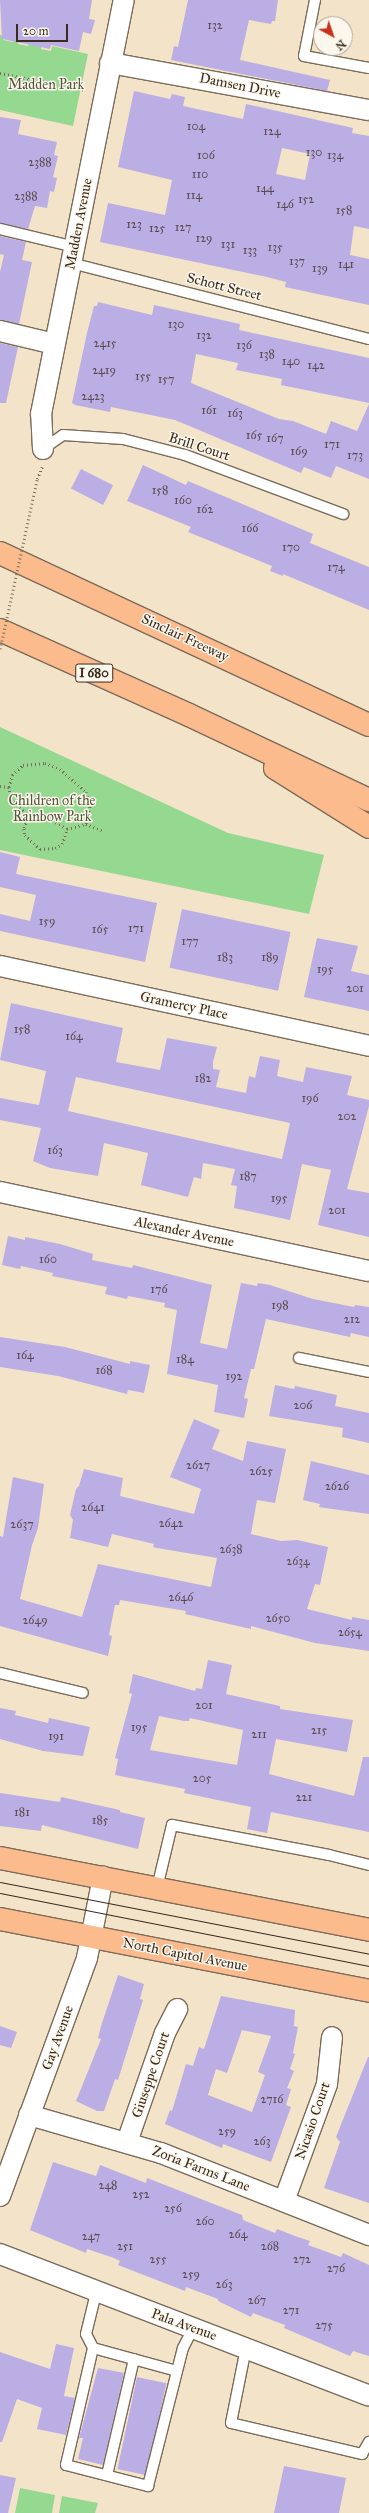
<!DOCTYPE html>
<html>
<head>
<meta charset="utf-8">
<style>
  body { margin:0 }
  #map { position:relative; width:369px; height:2513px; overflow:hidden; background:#f3e3c8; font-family:"IM FELL Great Primer",serif }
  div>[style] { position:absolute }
  .green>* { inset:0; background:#95d890 }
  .building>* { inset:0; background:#bbaee4; transform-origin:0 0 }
  .path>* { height:2.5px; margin-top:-1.25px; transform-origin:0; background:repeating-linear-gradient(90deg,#7b6b5a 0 1px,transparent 0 4px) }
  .roads { filter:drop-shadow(1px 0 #7b6b5a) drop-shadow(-1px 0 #7b6b5a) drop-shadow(0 1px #7b6b5a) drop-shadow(0 -1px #7b6b5a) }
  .lane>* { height:10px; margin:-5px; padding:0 5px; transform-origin:5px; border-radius:5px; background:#fff }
  .street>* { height:20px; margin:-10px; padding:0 10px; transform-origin:10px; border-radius:10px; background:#fff }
  .primary>* { height:22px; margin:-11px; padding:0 11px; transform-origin:11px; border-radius:11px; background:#fbbb8d }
  .highway>* { height:22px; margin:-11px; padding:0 11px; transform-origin:11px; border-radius:11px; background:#fbbb8d }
  .tram>* { height:1px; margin:-0.5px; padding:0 0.5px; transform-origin:0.5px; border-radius:0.5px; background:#3b2a1e }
  .path-bridge>* { height:2.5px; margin-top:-1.25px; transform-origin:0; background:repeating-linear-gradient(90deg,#7b6b5a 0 1px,transparent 0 4px) }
  span { translate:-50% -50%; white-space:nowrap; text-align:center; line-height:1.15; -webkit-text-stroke:3px #fbf7ec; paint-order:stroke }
  .number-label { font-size:12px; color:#5b4b50 }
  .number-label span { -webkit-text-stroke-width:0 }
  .shield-label span { padding:1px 3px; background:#fbf7ec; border:1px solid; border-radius:3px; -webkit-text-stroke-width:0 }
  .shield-label { font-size:13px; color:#3b2a1e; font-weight:700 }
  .park-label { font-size:14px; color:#52563a }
  .street-label { font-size:14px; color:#3b2a1e }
  .north { position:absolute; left:313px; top:16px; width:40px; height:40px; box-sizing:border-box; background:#fbf7ec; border:1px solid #aea59a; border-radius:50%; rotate:140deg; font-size:11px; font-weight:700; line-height:16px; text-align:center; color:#3b2a1e }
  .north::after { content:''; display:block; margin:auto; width:14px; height:18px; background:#c8321e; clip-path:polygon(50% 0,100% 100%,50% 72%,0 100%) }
  .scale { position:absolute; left:16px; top:24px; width:52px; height:18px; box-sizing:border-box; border:2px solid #3b2a1e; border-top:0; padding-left:5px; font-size:12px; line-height:14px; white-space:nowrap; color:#3b2a1e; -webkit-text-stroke:3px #fbf7ec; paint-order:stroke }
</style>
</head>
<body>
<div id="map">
  <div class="green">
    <i style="clip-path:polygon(0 35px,4px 36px,3px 40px,13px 42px,14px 38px,19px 39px,18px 44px,28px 46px,29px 41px,42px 44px,41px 49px,51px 51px,52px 46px,88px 54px,73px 126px,0 110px)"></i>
    <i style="clip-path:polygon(0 727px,228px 833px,324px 855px,309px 914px,0 850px)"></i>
    <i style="clip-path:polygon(20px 2488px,55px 2495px,52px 2513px,15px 2513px)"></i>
    <i style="clip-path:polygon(62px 2496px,98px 2503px,95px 2513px,59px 2513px)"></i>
  </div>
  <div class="building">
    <i style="clip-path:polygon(0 0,92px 0,89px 19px,95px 20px,91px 34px,83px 32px,79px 51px,51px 45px,50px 49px,2px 39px)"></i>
    <i style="clip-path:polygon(188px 0,278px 0,275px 21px,272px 21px,271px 24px,249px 20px,240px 60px,330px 80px,327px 91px,171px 60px,174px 46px,178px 47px)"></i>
    <i style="clip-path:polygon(evenodd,134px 91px,170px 99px,172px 94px,185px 97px,183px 106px,243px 119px,246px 104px,353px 128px,352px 133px,369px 136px,369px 229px,354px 226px,350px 255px,369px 259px,369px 305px,285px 287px,286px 282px,267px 277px,100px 242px,108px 203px,165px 215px,172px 180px,118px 167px,134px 91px,282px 148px,310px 154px,305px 180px,276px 174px,282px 148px)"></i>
    <i style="clip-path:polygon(0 117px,21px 120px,18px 134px,57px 142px,54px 155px,58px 156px,53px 177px,57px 178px,54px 192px,50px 191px,47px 208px,35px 206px,28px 229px,0 223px)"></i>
    <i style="clip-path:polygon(0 236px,26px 242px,22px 260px,32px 262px,19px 324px,0 320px,0 272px,4px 255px,0 254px)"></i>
    <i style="clip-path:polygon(98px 302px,152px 315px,154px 305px,240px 324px,239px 330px,369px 358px,369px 403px,281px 385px,282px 379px,236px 370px,238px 363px,196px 354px,191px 383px,279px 419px,293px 421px,326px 434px,331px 421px,357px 431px,369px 404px,369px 479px,336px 466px,331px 478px,304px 467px,301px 473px,175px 420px,111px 407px,110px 412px,75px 405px,72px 403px,87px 333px,94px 306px,97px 306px)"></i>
    <i style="clip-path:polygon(0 343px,18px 347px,6px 403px,0 403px)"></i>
    <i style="clip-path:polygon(143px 465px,186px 485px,188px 481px,313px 534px,310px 543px,369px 567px,369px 610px,283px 574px,283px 576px,270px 571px,272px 566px,188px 532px,191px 527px,127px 501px)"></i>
    <i style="left:81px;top:469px;width:36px;height:22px;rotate:27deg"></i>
    <i style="clip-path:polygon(0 852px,20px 857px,16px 874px,157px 903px,145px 962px,0 931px,0 914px,30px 921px,36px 895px,0 887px)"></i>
    <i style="left:182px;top:909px;width:111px;height:60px;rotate:12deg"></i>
    <i style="clip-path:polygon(317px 938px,358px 946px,351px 971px,369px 975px,369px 1011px,304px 997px)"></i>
    <i style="clip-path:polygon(evenodd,11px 1003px,123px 1028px,116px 1062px,160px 1070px,167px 1038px,217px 1047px,213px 1062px,213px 1069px,220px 1070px,216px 1087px,246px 1093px,249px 1076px,255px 1078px,260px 1056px,280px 1060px,277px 1076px,303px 1082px,306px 1067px,352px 1076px,347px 1095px,369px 1100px,369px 1106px,347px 1189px,369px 1193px,369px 1237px,318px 1225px,331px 1170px,302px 1164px,290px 1220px,234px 1208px,237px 1186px,231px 1185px,235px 1169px,203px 1163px,201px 1179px,194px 1177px,188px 1197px,141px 1185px,148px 1153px,104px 1143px,98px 1176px,50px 1168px,33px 1161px,41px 1128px,0 1120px,0 1098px,39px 1105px,46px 1071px,0 1060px,11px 1003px,76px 1077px,290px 1123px,282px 1159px,68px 1111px,76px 1077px)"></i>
    <i style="clip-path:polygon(8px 1236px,25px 1240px,25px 1237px,60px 1244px,93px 1254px,92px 1260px,132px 1268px,133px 1265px,212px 1285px,200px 1343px,227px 1349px,241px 1283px,257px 1286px,258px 1283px,270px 1285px,313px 1299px,354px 1307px,355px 1305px,369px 1307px,369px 1337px,351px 1333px,350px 1337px,266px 1319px,254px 1369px,251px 1369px,244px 1398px,248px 1399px,244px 1418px,214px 1412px,218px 1385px,167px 1374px,177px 1310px,164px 1307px,165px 1303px,128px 1296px,127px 1299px,105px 1294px,107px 1287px,52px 1276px,53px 1273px,21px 1266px,20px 1269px,2px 1265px)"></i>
    <i style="clip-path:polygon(0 1337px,65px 1347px,130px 1364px,130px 1361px,150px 1365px,144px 1393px,128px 1390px,127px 1394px,58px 1376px,0 1367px)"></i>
    <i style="clip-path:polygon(275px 1385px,294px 1389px,295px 1386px,337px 1395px,335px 1406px,369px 1413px,369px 1443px,342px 1437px,343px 1428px,269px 1416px)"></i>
    <i style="clip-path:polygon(194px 1419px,220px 1430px,212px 1449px,243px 1461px,247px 1441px,286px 1449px,275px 1503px,257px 1500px,251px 1534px,281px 1541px,297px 1540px,328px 1547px,320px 1585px,315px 1584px,307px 1609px,352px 1620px,352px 1617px,369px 1620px,369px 1651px,315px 1643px,251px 1626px,251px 1629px,185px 1614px,186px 1611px,120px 1600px,119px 1605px,115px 1605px,109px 1635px,112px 1636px,108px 1656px,0 1626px,0 1536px,3px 1537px,13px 1477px,44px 1484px,38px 1528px,32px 1545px,20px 1599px,82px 1617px,98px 1564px,211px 1587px,217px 1558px,157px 1548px,153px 1547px,154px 1544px,112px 1534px,108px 1547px,70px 1538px,73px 1520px,70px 1515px,76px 1489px,79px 1486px,84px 1469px,123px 1478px,120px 1496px,194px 1514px,201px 1489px,170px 1477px)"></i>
    <i style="clip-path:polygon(311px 1461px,369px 1475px,369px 1514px,325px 1508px,319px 1507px,320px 1504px,303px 1500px)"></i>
    <i style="clip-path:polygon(evenodd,208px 1660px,232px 1665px,226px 1694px,280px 1706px,280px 1709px,353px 1720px,347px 1752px,276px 1739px,269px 1774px,354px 1796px,363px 1757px,369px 1757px,369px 1832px,271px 1812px,267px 1833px,247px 1829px,251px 1807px,184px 1793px,185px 1789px,115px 1775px,118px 1759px,115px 1758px,132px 1694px,129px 1693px,133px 1674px,195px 1691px,196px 1688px,202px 1689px,208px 1660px,159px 1716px,184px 1721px,189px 1721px,190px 1718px,243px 1730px,237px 1765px,150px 1750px,159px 1716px)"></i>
    <i style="clip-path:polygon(0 1708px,16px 1711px,15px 1715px,48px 1723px,49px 1718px,90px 1727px,83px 1756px,43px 1751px,0 1739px)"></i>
    <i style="clip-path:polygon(0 1793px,60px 1802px,61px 1797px,120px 1810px,120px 1812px,145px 1818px,138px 1849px,42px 1825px,41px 1831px,0 1826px)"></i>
    <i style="clip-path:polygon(118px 1975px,144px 1984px,140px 1999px,143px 2000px,118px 2080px,115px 2079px,104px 2111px,97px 2111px,76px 2101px,101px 2039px,98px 2038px,101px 2026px)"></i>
    <i style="clip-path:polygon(evenodd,221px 1996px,295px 2010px,294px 2026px,298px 2027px,293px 2053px,295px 2054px,290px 2069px,294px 2071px,287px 2088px,291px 2089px,286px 2105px,291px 2107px,271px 2162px,223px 2144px,222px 2148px,165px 2124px,170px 2110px,172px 2111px,186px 2064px,193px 2066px,199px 2047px,204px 2049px,221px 1996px,242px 2030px,271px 2036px,258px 2072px,265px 2075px,252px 2112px,208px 2095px,216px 2069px,227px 2073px,242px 2030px)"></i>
    <i style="clip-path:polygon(0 2026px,17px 2032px,11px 2048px,0 2045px)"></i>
    <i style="clip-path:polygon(368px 2057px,369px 2057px,369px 2203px,324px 2188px,340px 2142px,336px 2137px)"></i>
    <i style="clip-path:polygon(53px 2162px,96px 2176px,100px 2165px,146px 2183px,147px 2178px,242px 2215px,243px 2220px,275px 2233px,277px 2229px,295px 2236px,310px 2241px,308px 2245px,341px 2257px,343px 2253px,369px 2265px,369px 2356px,353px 2351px,350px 2356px,284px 2328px,285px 2325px,253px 2313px,251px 2317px,218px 2301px,218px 2299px,186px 2287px,185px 2291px,118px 2265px,120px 2261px,114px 2258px,87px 2249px,86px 2253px,30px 2230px)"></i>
    <i style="clip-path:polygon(56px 2344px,74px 2348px,64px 2396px,75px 2398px,66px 2435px,37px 2429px,42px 2408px,17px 2399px,2px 2442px,0 2442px,0 2352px,50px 2369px)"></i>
    <i style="clip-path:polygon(98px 2368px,124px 2373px,103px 2465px,78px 2459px,83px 2438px,79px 2438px)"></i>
    <i style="left:137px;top:2377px;width:30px;height:94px;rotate:12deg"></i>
    <i style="clip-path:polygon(284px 2466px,346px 2478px,339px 2513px,274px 2513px)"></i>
    <i style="clip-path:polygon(0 2475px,16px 2478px,8px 2513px,0 2513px)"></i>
  </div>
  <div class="path">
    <i style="left:0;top:73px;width:87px;rotate:11.3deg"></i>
    <i style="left:37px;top:479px;width:13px;rotate:-67deg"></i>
    <i style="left:0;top:786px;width:9px;rotate:6deg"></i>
    <i style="left:9px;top:787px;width:12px;rotate:81deg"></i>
    <i style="left:11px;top:799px;width:25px;rotate:43deg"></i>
    <i style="left:29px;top:816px;width:20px;rotate:6deg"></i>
    <i style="left:49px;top:818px;width:21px;rotate:31deg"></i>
    <i style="left:67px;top:829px;width:20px;rotate:-15deg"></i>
    <i style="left:86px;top:824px;width:18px;rotate:22deg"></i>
    <i style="left:9px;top:787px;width:12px;rotate:-76deg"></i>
    <i style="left:12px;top:775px;width:15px;rotate:-42deg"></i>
    <i style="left:23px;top:765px;width:22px;rotate:-5deg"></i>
    <i style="left:45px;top:763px;width:16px;rotate:22deg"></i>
    <i style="left:60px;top:769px;width:35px;rotate:41deg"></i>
    <i style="left:86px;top:792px;width:12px;rotate:66deg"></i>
    <i style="left:91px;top:803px;width:22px;rotate:103deg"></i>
    <i style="left:29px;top:816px;width:14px;rotate:111deg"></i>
    <i style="left:24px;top:829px;width:6px;rotate:81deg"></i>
    <i style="left:25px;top:835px;width:21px;rotate:43deg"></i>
    <i style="left:40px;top:849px;width:15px;rotate:-4deg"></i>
    <i style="left:55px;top:848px;width:8px;rotate:-30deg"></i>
    <i style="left:62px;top:844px;width:16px;rotate:-72deg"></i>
  </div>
  <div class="roads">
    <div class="lane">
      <i style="left:315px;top:0;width:57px;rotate:101.1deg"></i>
      <i style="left:304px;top:56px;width:66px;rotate:10.5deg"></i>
      <i style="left:0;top:229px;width:77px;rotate:13.5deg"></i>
      <i style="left:71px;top:263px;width:308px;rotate:14.3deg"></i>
      <i style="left:43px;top:449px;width:24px;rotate:-35deg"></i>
      <i style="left:63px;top:435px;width:60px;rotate:3.8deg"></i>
      <i style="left:123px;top:439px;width:64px;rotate:14.5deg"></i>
      <i style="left:185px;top:455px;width:169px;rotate:20.5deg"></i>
      <i style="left:299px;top:1358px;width:71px;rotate:11.3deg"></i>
      <i style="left:0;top:1673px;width:85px;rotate:13.5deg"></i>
      <i style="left:157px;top:1888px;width:65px;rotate:-76.6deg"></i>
      <i style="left:172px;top:1825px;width:160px;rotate:10.8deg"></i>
      <i style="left:329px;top:1855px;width:41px;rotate:14deg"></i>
      <i style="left:96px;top:2293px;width:42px;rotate:103.7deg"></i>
      <i style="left:86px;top:2334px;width:16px;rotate:63deg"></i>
      <i style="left:93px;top:2348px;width:120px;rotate:103deg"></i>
      <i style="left:66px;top:2465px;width:85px;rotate:14.4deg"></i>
      <i style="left:148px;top:2486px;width:142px;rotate:-75.8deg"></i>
      <i style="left:183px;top:2348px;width:22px;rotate:-63deg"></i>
      <i style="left:93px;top:2348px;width:87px;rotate:15.3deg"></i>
      <i style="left:246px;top:2348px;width:76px;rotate:101.3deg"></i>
      <i style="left:231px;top:2423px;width:135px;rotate:13.3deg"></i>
      <i style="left:362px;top:2454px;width:14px;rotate:-60deg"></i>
      <i style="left:107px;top:2475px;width:119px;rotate:-76.9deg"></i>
    </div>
    <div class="street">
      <i style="left:110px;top:63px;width:263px;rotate:10.3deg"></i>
      <i style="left:0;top:331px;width:56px;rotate:13.5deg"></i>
      <i style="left:43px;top:449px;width:35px;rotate:-93deg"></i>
      <i style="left:41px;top:414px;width:422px;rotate:-78.7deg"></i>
      <i style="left:0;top:966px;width:378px;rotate:12.2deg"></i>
      <i style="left:0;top:1192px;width:377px;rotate:12.1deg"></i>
      <i style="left:29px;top:2115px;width:137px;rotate:16.1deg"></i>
      <i style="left:161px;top:2153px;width:224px;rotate:21.5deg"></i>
      <i style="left:127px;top:2142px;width:115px;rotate:-70.8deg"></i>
      <i style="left:165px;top:2033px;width:27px;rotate:-63deg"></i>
      <i style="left:0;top:2196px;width:253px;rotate:-69.9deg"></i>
      <i style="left:87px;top:1958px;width:83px;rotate:-78.8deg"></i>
      <i style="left:284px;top:2201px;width:125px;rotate:-69.8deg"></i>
      <i style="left:327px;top:2084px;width:47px;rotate:-83.9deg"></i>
      <i style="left:0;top:2254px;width:395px;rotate:21deg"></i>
    </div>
    <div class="primary">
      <i style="left:0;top:1858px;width:376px;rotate:11deg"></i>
      <i style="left:0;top:1919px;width:376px;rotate:11deg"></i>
    </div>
    <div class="highway">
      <i style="left:0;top:553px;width:407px;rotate:25deg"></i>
      <i style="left:0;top:630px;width:207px;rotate:24.2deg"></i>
      <i style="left:189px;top:715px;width:199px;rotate:25.3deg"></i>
      <i style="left:275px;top:768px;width:111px;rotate:32.1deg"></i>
    </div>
  </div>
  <div class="tram">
    <i style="left:0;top:1882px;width:376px;rotate:11deg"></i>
    <i style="left:0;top:1893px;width:376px;rotate:11.2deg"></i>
  </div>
  <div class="path-bridge">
    <i style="left:0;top:649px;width:174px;rotate:-77.7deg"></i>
  </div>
  <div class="number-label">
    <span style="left:215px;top:26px">132</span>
    <span style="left:196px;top:127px">104</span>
    <span style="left:272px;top:132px">124</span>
    <span style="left:314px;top:153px">130</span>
    <span style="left:206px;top:156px">106</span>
    <span style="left:335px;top:156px">134</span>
    <span style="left:40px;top:163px">2388</span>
    <span style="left:200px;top:175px">110</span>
    <span style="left:265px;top:189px">144</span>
    <span style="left:194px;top:196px">114</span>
    <span style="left:26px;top:197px">2388</span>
    <span style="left:306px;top:200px">152</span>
    <span style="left:285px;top:205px">146</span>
    <span style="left:344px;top:211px">158</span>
    <span style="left:134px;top:225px">123</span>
    <span style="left:183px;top:228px">127</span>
    <span style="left:157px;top:229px">125</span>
    <span style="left:204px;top:239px">129</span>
    <span style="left:228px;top:245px">131</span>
    <span style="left:275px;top:248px">135</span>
    <span style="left:250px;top:251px">133</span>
    <span style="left:297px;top:262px">137</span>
    <span style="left:346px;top:265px">141</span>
    <span style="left:320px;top:269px">139</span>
    <span style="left:176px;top:325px">130</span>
    <span style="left:204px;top:336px">132</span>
    <span style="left:105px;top:344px">2415</span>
    <span style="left:244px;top:346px">136</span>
    <span style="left:267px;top:355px">138</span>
    <span style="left:291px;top:362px">140</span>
    <span style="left:316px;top:366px">142</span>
    <span style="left:104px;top:371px">2419</span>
    <span style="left:143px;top:377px">155</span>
    <span style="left:166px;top:380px">157</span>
    <span style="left:93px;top:397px">2423</span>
    <span style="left:209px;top:411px">161</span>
    <span style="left:235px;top:414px">163</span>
    <span style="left:254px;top:436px">165</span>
    <span style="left:275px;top:439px">167</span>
    <span style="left:332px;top:445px">171</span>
    <span style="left:299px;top:452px">169</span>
    <span style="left:355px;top:456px">173</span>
    <span style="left:160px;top:491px">158</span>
    <span style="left:183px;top:501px">160</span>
    <span style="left:205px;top:510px">162</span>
    <span style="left:250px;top:529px">166</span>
    <span style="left:291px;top:548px">170</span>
    <span style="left:336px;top:568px">174</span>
    <span style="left:47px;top:922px">159</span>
    <span style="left:136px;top:929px">171</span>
    <span style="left:100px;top:930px">165</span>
    <span style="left:190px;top:942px">177</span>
    <span style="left:225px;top:958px">183</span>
    <span style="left:270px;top:958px">189</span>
    <span style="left:325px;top:970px">195</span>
    <span style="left:355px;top:989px">201</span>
    <span style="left:22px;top:1030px">158</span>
    <span style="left:74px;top:1037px">164</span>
    <span style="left:203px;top:1079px">182</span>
    <span style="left:310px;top:1099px">196</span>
    <span style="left:347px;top:1117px">202</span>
    <span style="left:55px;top:1151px">163</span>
    <span style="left:248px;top:1177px">187</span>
    <span style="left:279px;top:1199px">195</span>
    <span style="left:337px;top:1211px">201</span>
    <span style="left:48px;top:1260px">160</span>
    <span style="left:159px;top:1290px">176</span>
    <span style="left:280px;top:1306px">198</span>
    <span style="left:352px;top:1320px">212</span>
    <span style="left:25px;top:1356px">164</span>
    <span style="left:185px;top:1360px">184</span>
    <span style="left:104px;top:1371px">168</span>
    <span style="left:234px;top:1377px">192</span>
    <span style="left:303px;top:1406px">206</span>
    <span style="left:198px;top:1466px">2627</span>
    <span style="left:261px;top:1472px">2625</span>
    <span style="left:337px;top:1487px">2626</span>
    <span style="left:93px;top:1508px">2641</span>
    <span style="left:171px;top:1524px">2642</span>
    <span style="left:22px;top:1525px">2637</span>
    <span style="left:231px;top:1550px">2638</span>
    <span style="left:298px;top:1562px">2634</span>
    <span style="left:181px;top:1598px">2646</span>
    <span style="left:278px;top:1619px">2650</span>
    <span style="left:35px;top:1621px">2649</span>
    <span style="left:350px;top:1633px">2654</span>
    <span style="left:204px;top:1706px">201</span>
    <span style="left:139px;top:1728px">195</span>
    <span style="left:319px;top:1731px">215</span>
    <span style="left:259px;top:1735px">211</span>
    <span style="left:56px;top:1737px">191</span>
    <span style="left:202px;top:1779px">205</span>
    <span style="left:304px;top:1798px">221</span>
    <span style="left:22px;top:1813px">181</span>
    <span style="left:100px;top:1821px">185</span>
    <span style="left:272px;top:2100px">2716</span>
    <span style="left:227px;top:2132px">259</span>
    <span style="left:262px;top:2142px">263</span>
    <span style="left:108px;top:2186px">248</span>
    <span style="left:141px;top:2195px">252</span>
    <span style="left:173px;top:2209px">256</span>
    <span style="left:205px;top:2222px">260</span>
    <span style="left:238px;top:2235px">264</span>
    <span style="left:91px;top:2237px">247</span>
    <span style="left:125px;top:2247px">251</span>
    <span style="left:270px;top:2247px">268</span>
    <span style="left:158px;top:2260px">255</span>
    <span style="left:302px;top:2260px">272</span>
    <span style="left:336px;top:2269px">276</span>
    <span style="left:191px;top:2275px">259</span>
    <span style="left:224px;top:2285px">263</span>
    <span style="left:257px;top:2301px">267</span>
    <span style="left:291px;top:2311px">271</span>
    <span style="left:324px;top:2326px">275</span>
  </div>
  <div class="shield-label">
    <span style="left:94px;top:673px">I 680</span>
  </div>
  <div class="park-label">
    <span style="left:46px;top:85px">Madden Park</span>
    <span style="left:52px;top:809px">Children of the<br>Rainbow Park</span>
  </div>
  <div class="street-label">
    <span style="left:240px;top:86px;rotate:11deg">Damsen Drive</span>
    <span style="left:79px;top:224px;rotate:-79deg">Madden Avenue</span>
    <span style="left:224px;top:287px;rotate:14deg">Schott Street</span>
    <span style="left:199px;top:447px;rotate:18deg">Brill Court</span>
    <span style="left:185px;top:638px;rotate:25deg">Sinclair Freeway</span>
    <span style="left:184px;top:1006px;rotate:12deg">Gramercy Place</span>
    <span style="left:184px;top:1232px;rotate:12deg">Alexander Avenue</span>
    <span style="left:185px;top:1955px;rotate:11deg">North Capitol Avenue</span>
    <span style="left:58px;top:2038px;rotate:-70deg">Gay Avenue</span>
    <span style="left:151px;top:2075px;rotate:-71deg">Giuseppe Court</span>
    <span style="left:313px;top:2121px;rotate:-71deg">Nicasio Court</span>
    <span style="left:201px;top:2169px;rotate:21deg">Zoria Farms Lane</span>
    <span style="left:184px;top:2325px;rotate:20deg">Pala Avenue</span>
  </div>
  <div class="north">N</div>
  <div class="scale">20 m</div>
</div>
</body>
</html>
